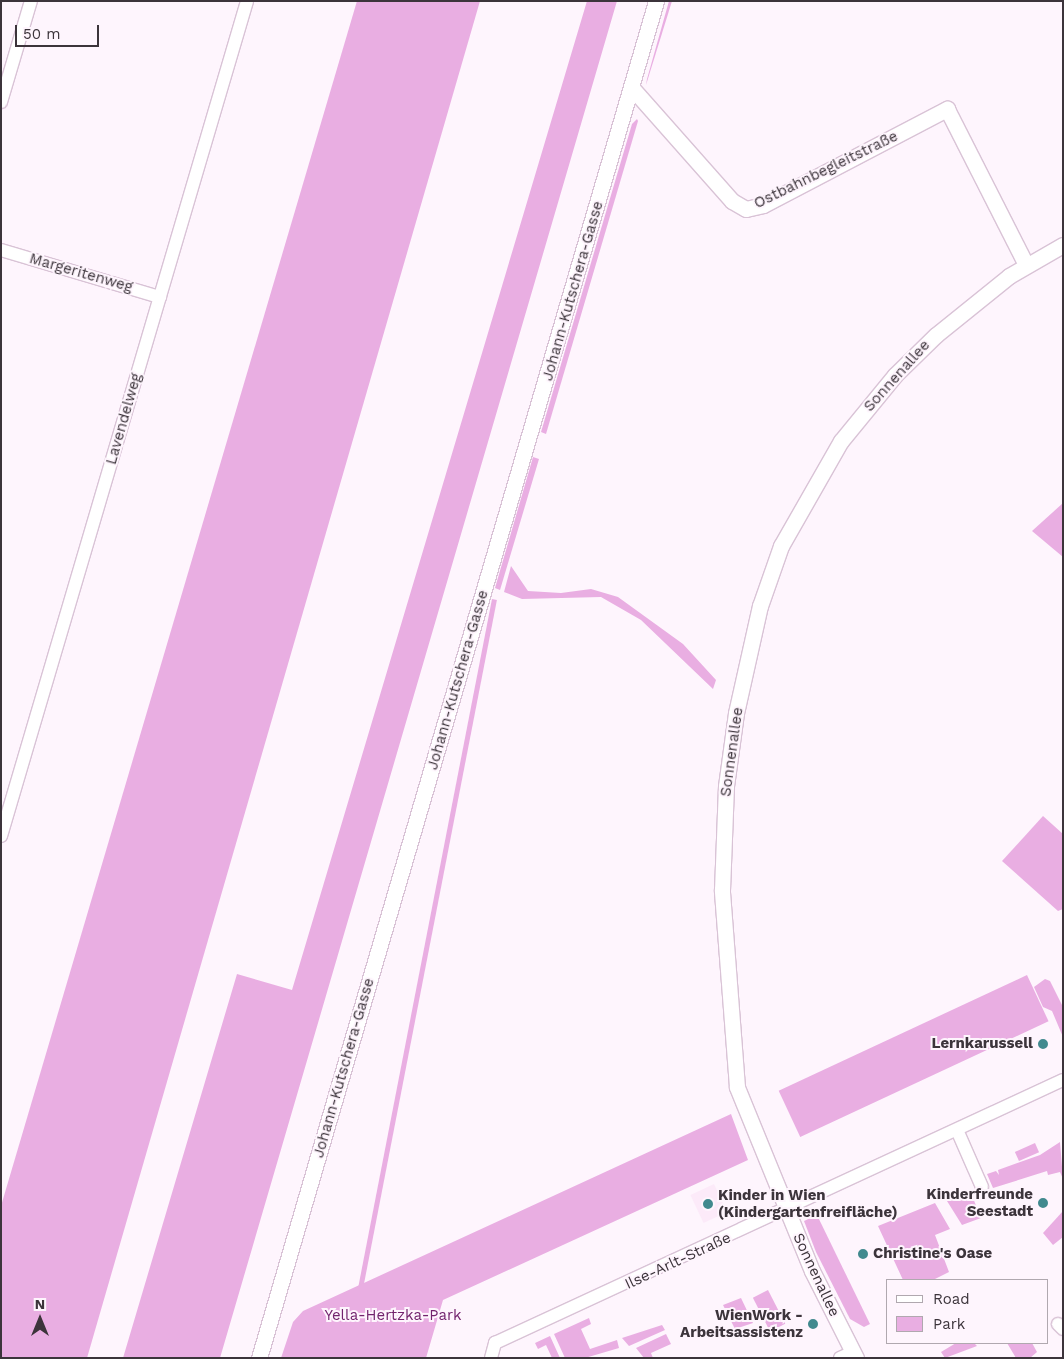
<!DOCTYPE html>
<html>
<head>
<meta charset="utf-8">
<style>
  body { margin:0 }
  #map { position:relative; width:1064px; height:1359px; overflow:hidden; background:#fef5fd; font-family:"Work Sans",sans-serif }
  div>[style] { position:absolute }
  .built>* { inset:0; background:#fceaf9; transform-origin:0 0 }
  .green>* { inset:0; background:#e9aee2; transform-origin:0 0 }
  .roads { filter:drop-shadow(1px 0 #d9c3d6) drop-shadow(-1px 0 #d9c3d6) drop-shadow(0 1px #d9c3d6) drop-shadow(0 -1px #d9c3d6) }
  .minor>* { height:12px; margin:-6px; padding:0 6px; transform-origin:6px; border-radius:6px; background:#fff }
  .tertiary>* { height:15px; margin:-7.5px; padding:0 7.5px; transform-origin:7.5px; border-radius:7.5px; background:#fff }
  .dots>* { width:14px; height:14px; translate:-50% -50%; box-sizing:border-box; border:2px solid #fef5fd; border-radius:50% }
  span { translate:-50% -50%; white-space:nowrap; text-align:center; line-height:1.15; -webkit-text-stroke:4px #fef5fd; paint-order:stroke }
  .street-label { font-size:15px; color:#3c343b }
  .poi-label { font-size:15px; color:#3c343b; font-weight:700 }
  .right { translate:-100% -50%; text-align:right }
  .left { translate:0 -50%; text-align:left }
  .park-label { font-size:15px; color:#72236d }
  .frame { position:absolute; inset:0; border:2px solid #3c343b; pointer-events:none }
  .legend { position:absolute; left:886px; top:1279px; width:162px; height:65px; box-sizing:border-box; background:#fef5fd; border:1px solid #b0a8af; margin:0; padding:6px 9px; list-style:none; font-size:15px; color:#3c343b }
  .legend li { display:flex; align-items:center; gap:10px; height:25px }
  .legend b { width:25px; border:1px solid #b0a8af }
  .north { position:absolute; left:15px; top:1294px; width:50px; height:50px; -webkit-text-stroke:4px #fef5fd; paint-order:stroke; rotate:0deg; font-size:14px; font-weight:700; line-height:20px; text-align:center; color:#3c343b }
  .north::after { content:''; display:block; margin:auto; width:18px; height:22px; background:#3c343b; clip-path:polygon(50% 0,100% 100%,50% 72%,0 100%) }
  .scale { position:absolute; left:15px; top:25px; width:84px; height:22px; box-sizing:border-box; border:2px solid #3c343b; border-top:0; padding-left:6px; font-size:15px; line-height:18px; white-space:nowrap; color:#3c343b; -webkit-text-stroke:4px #fef5fd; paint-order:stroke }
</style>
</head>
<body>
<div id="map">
  <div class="built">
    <i style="left:714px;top:1184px;width:31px;height:26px;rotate:65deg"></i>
  </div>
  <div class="green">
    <i style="clip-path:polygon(357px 1px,480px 1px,87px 1358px,1px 1358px,1px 1206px)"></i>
    <i style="clip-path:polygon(587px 1px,617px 1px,220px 1358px,123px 1358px,237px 974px,292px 990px)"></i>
    <i style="clip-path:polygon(669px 1px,672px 1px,646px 85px,647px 79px)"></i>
    <i style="clip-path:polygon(637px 119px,638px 121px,546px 434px,541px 432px,632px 124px)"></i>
    <i style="clip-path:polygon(533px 457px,539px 459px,500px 590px,495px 588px)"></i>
    <i style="clip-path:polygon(1063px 503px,1063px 557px,1032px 531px)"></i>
    <i style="clip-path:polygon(511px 566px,528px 591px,561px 593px,591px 589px,618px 597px,683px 644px,716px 680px,713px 689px,641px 620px,601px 597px,522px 599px,504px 592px)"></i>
    <i style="left:492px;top:599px;width:5px;height:791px;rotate:11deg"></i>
    <i style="clip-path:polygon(1043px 816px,1063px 834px,1063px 909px,1058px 911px,1002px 861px)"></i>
    <i style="left:1027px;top:975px;width:51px;height:274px;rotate:65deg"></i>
    <i style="clip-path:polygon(1045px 979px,1050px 981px,1063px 1007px,1063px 1037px,1052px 1011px,1043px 1007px,1034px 987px)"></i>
    <i style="clip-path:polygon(731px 1114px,748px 1160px,443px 1300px,426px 1358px,281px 1358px,293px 1322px,303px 1311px)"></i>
    <i style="clip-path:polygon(1060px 1142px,1063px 1179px,1060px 1172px,1048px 1175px,1047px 1171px,993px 1188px,987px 1174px,996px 1171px,999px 1175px,998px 1170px,1040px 1155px)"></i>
    <i style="left:1035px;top:1143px;width:10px;height:22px;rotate:66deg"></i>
    <i style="clip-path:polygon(963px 1192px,967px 1201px,973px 1198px,981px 1218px,962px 1225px,947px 1201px)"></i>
    <i style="clip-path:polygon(935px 1203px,950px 1229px,935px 1235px,949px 1272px,933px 1280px,903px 1280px,878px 1226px)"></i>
    <i style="clip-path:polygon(1063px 1211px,1063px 1237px,1053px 1245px,1043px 1233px)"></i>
    <i style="clip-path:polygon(817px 1215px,870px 1324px,864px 1327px,850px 1319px,816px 1252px,804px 1221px)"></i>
    <i style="left:768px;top:1290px;width:38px;height:17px;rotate:63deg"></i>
    <i style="clip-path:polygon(741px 1298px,753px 1323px,735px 1329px,723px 1305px)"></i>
    <i style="clip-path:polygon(589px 1318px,591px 1324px,581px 1329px,590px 1349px,617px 1340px,619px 1348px,585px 1358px,565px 1358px,554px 1334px)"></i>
    <i style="clip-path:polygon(662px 1325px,665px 1330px,629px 1346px,622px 1338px)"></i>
    <i style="clip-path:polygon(666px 1334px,671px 1344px,651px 1353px,653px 1358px,644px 1358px,636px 1348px)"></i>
    <i style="clip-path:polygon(550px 1336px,560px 1358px,552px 1358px,546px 1345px,538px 1349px,535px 1343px)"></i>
    <i style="clip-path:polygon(956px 1343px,974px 1343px,977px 1346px,945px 1358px,941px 1352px)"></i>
    <i style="clip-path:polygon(1007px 1343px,1032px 1343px,1037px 1352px,1030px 1358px,1016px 1358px)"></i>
  </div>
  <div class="roads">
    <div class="minor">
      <i style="left:1px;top:102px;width:105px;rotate:-73.5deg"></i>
      <i style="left:1px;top:250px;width:166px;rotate:16.5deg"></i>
      <i style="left:1px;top:836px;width:870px;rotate:-73.58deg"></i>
      <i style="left:957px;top:1130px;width:62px;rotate:66.3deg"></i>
      <i style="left:1058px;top:1324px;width:7px;rotate:45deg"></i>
      <i style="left:491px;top:1358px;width:16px;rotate:-75deg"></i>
      <i style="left:495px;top:1343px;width:626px;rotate:-24.85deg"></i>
      <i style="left:840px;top:1358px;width:14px;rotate:-25deg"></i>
    </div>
    <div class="tertiary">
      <i style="left:632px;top:88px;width:151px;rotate:48.5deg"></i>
      <i style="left:732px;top:201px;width:16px;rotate:30deg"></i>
      <i style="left:746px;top:209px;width:17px;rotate:-13deg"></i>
      <i style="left:763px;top:205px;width:208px;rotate:-27.6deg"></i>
      <i style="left:947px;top:109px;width:175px;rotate:63.1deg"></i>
      <i style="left:259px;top:1358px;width:1414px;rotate:-73.69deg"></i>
      <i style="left:856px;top:1358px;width:97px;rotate:-116.8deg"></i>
      <i style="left:812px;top:1271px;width:199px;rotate:-112.2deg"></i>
      <i style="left:737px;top:1087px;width:198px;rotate:-94.4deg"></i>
      <i style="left:722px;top:890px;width:104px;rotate:-87.8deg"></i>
      <i style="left:726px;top:786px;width:74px;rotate:-82.2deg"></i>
      <i style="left:736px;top:713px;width:110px;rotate:-77.4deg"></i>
      <i style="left:760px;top:606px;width:64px;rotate:-70.7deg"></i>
      <i style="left:781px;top:546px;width:121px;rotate:-60.3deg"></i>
      <i style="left:841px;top:441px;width:85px;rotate:-50.7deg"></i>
      <i style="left:895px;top:375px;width:57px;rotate:-44.3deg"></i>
      <i style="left:936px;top:335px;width:94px;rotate:-38.9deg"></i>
      <i style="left:1009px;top:276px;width:62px;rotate:-29.9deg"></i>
    </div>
  </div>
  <div class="dots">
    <i style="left:1043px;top:1044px;background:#41898e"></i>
    <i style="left:1043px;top:1203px;background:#41898e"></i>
    <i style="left:708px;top:1204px;background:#41898e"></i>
    <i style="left:863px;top:1254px;background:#41898e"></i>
    <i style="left:813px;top:1324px;background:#41898e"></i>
  </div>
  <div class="street-label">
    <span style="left:826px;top:170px;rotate:-26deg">Ostbahnbegleitstraße</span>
    <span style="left:81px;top:273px;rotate:16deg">Margeritenweg</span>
    <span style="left:573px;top:291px;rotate:-74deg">Johann-Kutschera-Gasse</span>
    <span style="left:897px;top:376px;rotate:-48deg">Sonnenallee</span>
    <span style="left:124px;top:419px;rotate:-74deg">Lavendelweg</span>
    <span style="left:458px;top:680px;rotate:-74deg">Johann-Kutschera-Gasse</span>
    <span style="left:732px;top:752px;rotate:-82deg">Sonnenallee</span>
    <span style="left:344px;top:1068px;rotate:-74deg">Johann-Kutschera-Gasse</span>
    <span style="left:678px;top:1261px;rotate:-25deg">Ilse-Arlt-Straße</span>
    <span style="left:816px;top:1275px;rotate:65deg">Sonnenallee</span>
  </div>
  <div class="poi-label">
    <span class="right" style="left:1033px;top:1044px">Lernkarussell</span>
    <span class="right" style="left:1033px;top:1203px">Kinderfreunde<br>Seestadt</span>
    <span class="left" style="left:718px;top:1204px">Kinder in Wien<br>(Kindergartenfreifläche)</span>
    <span class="left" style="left:873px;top:1254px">Christine's Oase</span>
    <span class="right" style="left:803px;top:1324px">WienWork -<br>Arbeitsassistenz</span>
  </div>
  <div class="park-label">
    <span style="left:393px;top:1316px">Yella-Hertzka-Park</span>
  </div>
  <div class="frame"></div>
  <ul class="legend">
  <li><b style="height:6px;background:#fff"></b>Road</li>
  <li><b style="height:14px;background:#e9aee2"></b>Park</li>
  </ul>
  <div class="north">N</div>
  <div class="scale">50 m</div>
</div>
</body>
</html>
